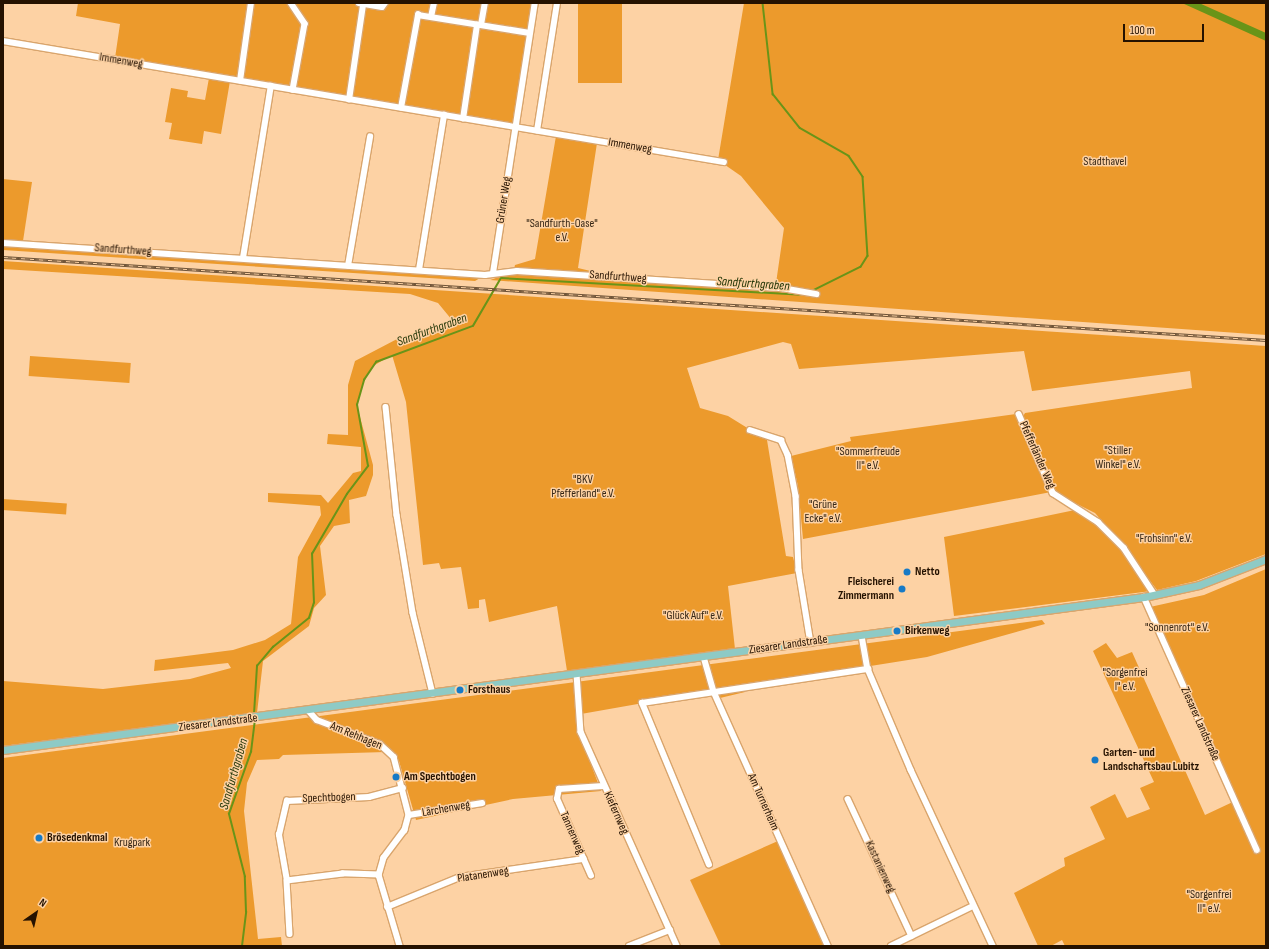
<!DOCTYPE html>
<html>
<head>
<meta charset="utf-8">
<style>
  body { margin:0 }
  #map { position:relative; width:1269px; height:949px; overflow:hidden; background:#fdd2a4; font-family:"Sofia Sans Condensed",sans-serif }
  div>[style] { position:absolute }
  .green>* { inset:0; background:#ec9a2c; transform-origin:0 0 }
  .water>* { inset:0; background:#699418 }
  .stream>* { height:1.5px; margin:-0.75px; padding:0 0.75px; transform-origin:0.75px; border-radius:0.75px; background:#699418 }
  .roads { filter:drop-shadow(1px 0 #d9a56d) drop-shadow(-1px 0 #d9a56d) drop-shadow(0 1px #d9a56d) drop-shadow(0 -1px #d9a56d) }
  .minor>* { height:5.5px; margin:-2.75px; padding:0 2.75px; transform-origin:2.75px; border-radius:2.75px; background:#fff }
  .major>* { height:7px; margin:-3.5px; padding:0 3.5px; transform-origin:3.5px; border-radius:3.5px; background:#8ecac5 }
  .rail>* { height:3px; margin-top:-1.5px; transform-origin:0; background:repeating-linear-gradient(90deg,#fdd2a4 0 4.5px,#6e5337 0 9px); box-sizing:border-box; border-block:1px solid #6e5337 }
  .dots>* { width:11px; height:11px; translate:-50% -50%; box-sizing:border-box; border:2px solid #fdd2a4; border-radius:50% }
  span { translate:-50% -50%; white-space:nowrap; text-align:center; line-height:1.15; -webkit-text-stroke:3px #fdd2a4; paint-order:stroke }
  .street-label { font-size:12px; color:#251200 }
  .park-label { font-size:12px; color:#372716 }
  .poi-label { font-size:12px; color:#251200; font-weight:700 }
  .left { translate:0 -50%; text-align:left }
  .right { translate:-100% -50%; text-align:right }
  .water-label { font-size:13px; color:#253708; font-style:italic }
  .frame { position:absolute; inset:0; border:4px solid #251200; pointer-events:none }
  .north { position:absolute; left:16px; top:893px; width:40px; height:40px; -webkit-text-stroke:3px #fdd2a4; paint-order:stroke; rotate:34deg; font-size:11px; font-weight:700; line-height:16px; text-align:center; color:#251200 }
  .north::after { content:''; display:block; margin:auto; width:14px; height:18px; background:#251200; clip-path:polygon(50% 0,100% 100%,50% 72%,0 100%) }
  .scale { position:absolute; left:1123px; top:24px; width:81px; height:18px; box-sizing:border-box; border:2px solid #251200; border-top:0; padding-left:5px; font-size:12px; line-height:14px; white-space:nowrap; color:#251200; -webkit-text-stroke:3px #fdd2a4; paint-order:stroke }
</style>
</head>
<body>
<div id="map">
  <div class="green">
    <i style="clip-path:polygon(78px 3px,534px 3px,513px 124px,115px 58px,120px 24px,76px 16px)"></i>
    <i style="left:578px;top:3px;width:44px;height:80px"></i>
    <i style="clip-path:polygon(744px 3px,1266px 3px,1266px 335px,490px 280px,514px 272px,775px 290px,784px 228px,741px 176px,718px 160px)"></i>
    <i style="clip-path:polygon(209px 78px,230px 81px,221px 134px,204px 131px,202px 144px,169px 139px,172px 123px,165px 122px,171px 88px,188px 91px,187px 97px,205px 100px)"></i>
    <i style="clip-path:polygon(556px 136px,597px 143px,578px 268px,603px 274px,514px 269px,515px 265px,535px 259px)"></i>
    <i style="clip-path:polygon(3px 179px,32px 182px,23px 241px,3px 240px)"></i>
    <i style="clip-path:polygon(3px 245px,472px 276px,480px 278px,475px 281px,3px 250px)"></i>
    <i style="clip-path:polygon(3px 261px,1266px 346px,1266px 554px,1196px 581px,1157px 590px,1127px 550px,1128px 546px,1124px 546px,1095px 513px,1057px 494px,1022px 418px,1025px 413px,1192px 388px,1190px 371px,1032px 391px,1024px 351px,799px 369px,791px 344px,783px 342px,687px 368px,700px 408px,728px 416px,767px 440px,786px 556px,793px 557px,797px 573px,728px 586px,735px 649px,567px 671px,557px 606px,489px 622px,485px 599px,479px 600px,479px 608px,468px 609px,461px 567px,441px 569px,439px 563px,423px 565px,406px 402px,392px 355px,373px 366px,364px 379px,357px 406px,373px 465px,373px 475px,366px 496px,349px 500px,350px 523px,334px 526px,320px 546px,326px 595px,314px 608px,309px 626px,263px 661px,257px 713px,3px 746px,3px 681px,103px 689px,190px 679px,231px 668px,228px 663px,154px 671px,155px 660px,233px 650px,265px 640px,291px 624px,298px 557px,321px 515px,320px 506px,268px 502px,268px 493px,321px 495px,328px 503px,353px 473px,361px 471px,361px 447px,327px 444px,328px 434px,348px 435px,348px 385px,355px 361px,399px 338px,452px 320px,438px 303px,410px 294px,3px 269px)"></i>
    <i style="left:30px;top:356px;width:101px;height:20px;rotate:4deg"></i>
    <i style="clip-path:polygon(1016px 414px,1051px 492px,803px 539px,798px 486px,791px 456px,851px 441px,850px 437px)"></i>
    <i style="left:3px;top:499px;width:64px;height:11px;rotate:4deg"></i>
    <i style="clip-path:polygon(1075px 510px,1097px 523px,1121px 547px,1151px 591px,954px 616px,944px 537px)"></i>
    <i style="clip-path:polygon(1266px 569px,1266px 946px,1065px 946px,1062px 940px,1051px 946px,1038px 946px,1014px 893px,1065px 866px,1064px 858px,1105px 839px,1090px 807px,1115px 794px,1127px 818px,1150px 809px,1140px 788px,1154px 782px,1093px 651px,1106px 643px,1117px 658px,1132px 652px,1205px 815px,1237px 800px,1150px 607px,1204px 595px)"></i>
    <i style="clip-path:polygon(1042px 620px,1045px 624px,927px 657px,744px 686px,745px 692px,720px 698px,717px 690px,581px 714px,577px 716px,578px 730px,601px 791px,513px 799px,416px 820px,399px 761px,386px 752px,283px 755px,279px 759px,257px 760px,247px 783px,244px 811px,258px 939px,281px 937px,282px 946px,3px 946px,3px 758px)"></i>
    <i style="clip-path:polygon(778px 841px,824px 946px,721px 946px,690px 880px)"></i>
  </div>
  <div class="water">
    <i style="clip-path:polygon(1182px 3px,1199px 3px,1266px 33px,1266px 41px)"></i>
  </div>
  <div class="stream">
    <i style="left:763px;top:3px;width:92px;rotate:83.7deg"></i>
    <i style="left:773px;top:94px;width:43px;rotate:51.5deg"></i>
    <i style="left:800px;top:128px;width:56px;rotate:29.7deg"></i>
    <i style="left:849px;top:156px;width:25px;rotate:56deg"></i>
    <i style="left:863px;top:177px;width:79px;rotate:86.4deg"></i>
    <i style="left:868px;top:256px;width:13px;rotate:122deg"></i>
    <i style="left:861px;top:267px;width:54px;rotate:153.4deg"></i>
    <i style="left:254px;top:714px;width:48px;rotate:-86.4deg"></i>
    <i style="left:257px;top:666px;width:25px;rotate:-50deg"></i>
    <i style="left:273px;top:647px;width:46px;rotate:-38.9deg"></i>
    <i style="left:309px;top:618px;width:16px;rotate:-72deg"></i>
    <i style="left:314px;top:603px;width:49px;rotate:-92.3deg"></i>
    <i style="left:312px;top:554px;width:69px;rotate:-59.7deg"></i>
    <i style="left:347px;top:494px;width:35px;rotate:-53deg"></i>
    <i style="left:368px;top:466px;width:62px;rotate:-100.2deg"></i>
    <i style="left:357px;top:405px;width:26px;rotate:-74deg"></i>
    <i style="left:364px;top:380px;width:22px;rotate:-56deg"></i>
    <i style="left:376px;top:362px;width:103px;rotate:-20.4deg"></i>
    <i style="left:473px;top:326px;width:56px;rotate:-59.7deg"></i>
    <i style="left:501px;top:278px;width:305px;rotate:3.2deg"></i>
    <i style="left:242px;top:946px;width:34px;rotate:-83deg"></i>
    <i style="left:246px;top:912px;width:35px;rotate:-92deg"></i>
    <i style="left:245px;top:877px;width:65px;rotate:-104.3deg"></i>
    <i style="left:229px;top:814px;width:66px;rotate:-70.5deg"></i>
    <i style="left:251px;top:752px;width:34px;rotate:-83deg"></i>
  </div>
  <div class="roads">
    <div class="minor">
      <i style="left:291px;top:3px;width:25px;rotate:56deg"></i>
      <i style="left:305px;top:24px;width:67px;rotate:100.3deg"></i>
      <i style="left:359px;top:3px;width:23px;rotate:10deg"></i>
      <i style="left:382px;top:7px;width:5px;rotate:-53deg"></i>
      <i style="left:431px;top:17px;width:14px;rotate:-78deg"></i>
      <i style="left:481px;top:25px;width:22px;rotate:-80deg"></i>
      <i style="left:3px;top:41px;width:731px;rotate:9.53deg"></i>
      <i style="left:240px;top:81px;width:79px;rotate:-82deg"></i>
      <i style="left:349px;top:100px;width:96px;rotate:-81.6deg"></i>
      <i style="left:401px;top:108px;width:95px;rotate:-79.6deg"></i>
      <i style="left:418px;top:15px;width:113px;rotate:9.1deg"></i>
      <i style="left:463px;top:119px;width:95px;rotate:-81.5deg"></i>
      <i style="left:537px;top:131px;width:130px;rotate:-81.1deg"></i>
      <i style="left:3px;top:243px;width:483px;rotate:3.8deg"></i>
      <i style="left:485px;top:275px;width:32px;rotate:-7deg"></i>
      <i style="left:517px;top:271px;width:266px;rotate:3.7deg"></i>
      <i style="left:782px;top:288px;width:35px;rotate:10deg"></i>
      <i style="left:243px;top:258px;width:174px;rotate:-80.8deg"></i>
      <i style="left:348px;top:266px;width:131px;rotate:-80.3deg"></i>
      <i style="left:419px;top:270px;width:157px;rotate:-80.8deg"></i>
      <i style="left:493px;top:273px;width:273px;rotate:-81.2deg"></i>
      <i style="left:386px;top:407px;width:109px;rotate:84.2deg"></i>
      <i style="left:397px;top:515px;width:99px;rotate:80.7deg"></i>
      <i style="left:413px;top:613px;width:83px;rotate:76.1deg"></i>
      <i style="left:1019px;top:414px;width:86px;rotate:66.7deg"></i>
      <i style="left:1053px;top:493px;width:54px;rotate:32.8deg"></i>
      <i style="left:1098px;top:522px;width:37px;rotate:45deg"></i>
      <i style="left:1124px;top:548px;width:56px;rotate:56.6deg"></i>
      <i style="left:750px;top:430px;width:33px;rotate:18deg"></i>
      <i style="left:781px;top:440px;width:17px;rotate:65deg"></i>
      <i style="left:788px;top:455px;width:42px;rotate:79deg"></i>
      <i style="left:796px;top:496px;width:74px;rotate:87.7deg"></i>
      <i style="left:799px;top:570px;width:74px;rotate:80.7deg"></i>
      <i style="left:1144px;top:597px;width:277px;rotate:65.9deg"></i>
      <i style="left:862px;top:636px;width:34px;rotate:80deg"></i>
      <i style="left:868px;top:669px;width:110px;rotate:66.9deg"></i>
      <i style="left:911px;top:770px;width:194px;rotate:65deg"></i>
      <i style="left:704px;top:657px;width:36px;rotate:74deg"></i>
      <i style="left:714px;top:692px;width:278px;rotate:65.8deg"></i>
      <i style="left:577px;top:674px;width:58px;rotate:86.1deg"></i>
      <i style="left:581px;top:732px;width:235px;rotate:65.8deg"></i>
      <i style="left:309px;top:711px;width:12px;rotate:48deg"></i>
      <i style="left:317px;top:720px;width:67px;rotate:20.9deg"></i>
      <i style="left:380px;top:744px;width:19px;rotate:43deg"></i>
      <i style="left:394px;top:757px;width:60px;rotate:75.5deg"></i>
      <i style="left:409px;top:815px;width:16px;rotate:105deg"></i>
      <i style="left:405px;top:830px;width:35px;rotate:127deg"></i>
      <i style="left:384px;top:858px;width:18px;rotate:106deg"></i>
      <i style="left:379px;top:875px;width:74px;rotate:73.5deg"></i>
      <i style="left:848px;top:799px;width:151px;rotate:65deg"></i>
      <i style="left:409px;top:815px;width:74px;rotate:-9.3deg"></i>
      <i style="left:709px;top:865px;width:175px;rotate:-112.5deg"></i>
      <i style="left:642px;top:703px;width:229px;rotate:-8.6deg"></i>
      <i style="left:379px;top:875px;width:36px;rotate:-178deg"></i>
      <i style="left:343px;top:874px;width:56px;rotate:172.9deg"></i>
      <i style="left:287px;top:881px;width:47px;rotate:-99.9deg"></i>
      <i style="left:279px;top:835px;width:35px;rotate:-77deg"></i>
      <i style="left:287px;top:801px;width:82px;rotate:-2.8deg"></i>
      <i style="left:369px;top:797px;width:35px;rotate:-15deg"></i>
      <i style="left:591px;top:876px;width:84px;rotate:-113.8deg"></i>
      <i style="left:557px;top:799px;width:10px;rotate:-79deg"></i>
      <i style="left:559px;top:789px;width:44px;rotate:-3.9deg"></i>
      <i style="left:287px;top:881px;width:53px;rotate:86.8deg"></i>
      <i style="left:387px;top:907px;width:79px;rotate:-22.3deg"></i>
      <i style="left:460px;top:877px;width:125px;rotate:-8.3deg"></i>
      <i style="left:629px;top:946px;width:44px;rotate:-21.3deg"></i>
      <i style="left:891px;top:946px;width:91px;rotate:-26deg"></i>
    </div>
    <div class="major">
      <i style="left:3px;top:750px;width:1151px;rotate:-7.64deg"></i>
      <i style="left:1144px;top:597px;width:56px;rotate:-12.3deg"></i>
      <i style="left:1199px;top:585px;width:72px;rotate:-21.2deg"></i>
    </div>
  </div>
  <div class="rail">
    <i style="left:3px;top:257px;width:1266px;rotate:3.76deg"></i>
  </div>
  <div class="dots">
    <i style="left:907px;top:572px;background:#177ac6"></i>
    <i style="left:902px;top:589px;background:#177ac6"></i>
    <i style="left:897px;top:631px;background:#177ac6"></i>
    <i style="left:460px;top:690px;background:#177ac6"></i>
    <i style="left:1095px;top:760px;background:#177ac6"></i>
    <i style="left:396px;top:777px;background:#177ac6"></i>
    <i style="left:39px;top:838px;background:#177ac6"></i>
  </div>
  <div class="street-label">
    <span style="left:121px;top:61px;rotate:10deg">Immenweg</span>
    <span style="left:630px;top:146px;rotate:10deg">Immenweg</span>
    <span style="left:504px;top:200px;rotate:-81deg">Grüner Weg</span>
    <span style="left:123px;top:250px;rotate:4deg">Sandfurthweg</span>
    <span style="left:618px;top:277px;rotate:4deg">Sandfurthweg</span>
    <span style="left:1037px;top:455px;rotate:66deg">Pfefferländer Weg</span>
    <span style="left:788px;top:645px;rotate:-8deg">Ziesarer Landstraße</span>
    <span style="left:218px;top:723px;rotate:-7deg">Ziesarer Landstraße</span>
    <span style="left:1200px;top:724px;rotate:66deg">Ziesarer Landstraße</span>
    <span style="left:356px;top:736px;rotate:22deg">Am Rehhagen</span>
    <span style="left:329px;top:798px;rotate:-2deg">Spechtbogen</span>
    <span style="left:763px;top:802px;rotate:66deg">Am Turnerheim</span>
    <span style="left:446px;top:809px;rotate:-10deg">Lärchenweg</span>
    <span style="left:616px;top:813px;rotate:66deg">Kiefernweg</span>
    <span style="left:572px;top:833px;rotate:66deg">Tannenweg</span>
    <span style="left:880px;top:867px;rotate:65deg">Kastanienweg</span>
    <span style="left:483px;top:875px;rotate:-9deg">Platanenweg</span>
  </div>
  <div class="park-label">
    <span style="left:1105px;top:162px">Stadthavel</span>
    <span style="left:562px;top:231px">"Sandfurth-Oase"<br>e.V.</span>
    <span style="left:1118px;top:458px">"Stiller<br>Winkel" e.V.</span>
    <span style="left:868px;top:459px">"Sommerfreude<br>II" e.V.</span>
    <span style="left:583px;top:487px">"BKV<br>Pfefferland" e.V.</span>
    <span style="left:823px;top:512px">"Grüne<br>Ecke" e.V.</span>
    <span style="left:1164px;top:539px">"Frohsinn" e.V.</span>
    <span style="left:693px;top:616px">"Glück Auf" e.V.</span>
    <span style="left:1177px;top:628px">"Sonnenrot" e.V.</span>
    <span style="left:1125px;top:680px">"Sorgenfrei<br>I" e.V.</span>
    <span style="left:132px;top:843px">Krugpark</span>
    <span style="left:1209px;top:902px">"Sorgenfrei<br>II" e.V.</span>
  </div>
  <div class="poi-label">
    <span class="left" style="left:915px;top:572px">Netto</span>
    <span class="right" style="left:894px;top:589px">Fleischerei<br>Zimmermann</span>
    <span class="left" style="left:905px;top:631px">Birkenweg</span>
    <span class="left" style="left:468px;top:690px">Forsthaus</span>
    <span class="left" style="left:1103px;top:760px">Garten- und<br>Landschaftsbau Lubitz</span>
    <span class="left" style="left:404px;top:777px">Am Spechtbogen</span>
    <span class="left" style="left:47px;top:838px">Brösedenkmal</span>
  </div>
  <div class="water-label">
    <span style="left:753px;top:284px;rotate:4deg">Sandfurthgraben</span>
    <span style="left:432px;top:330px;rotate:-20deg">Sandfurthgraben</span>
    <span style="left:234px;top:774px;rotate:-74deg">Sandfurthgraben</span>
  </div>
  <div class="frame"></div>
  <div class="north">N</div>
  <div class="scale">100 m</div>
</div>
</body>
</html>
